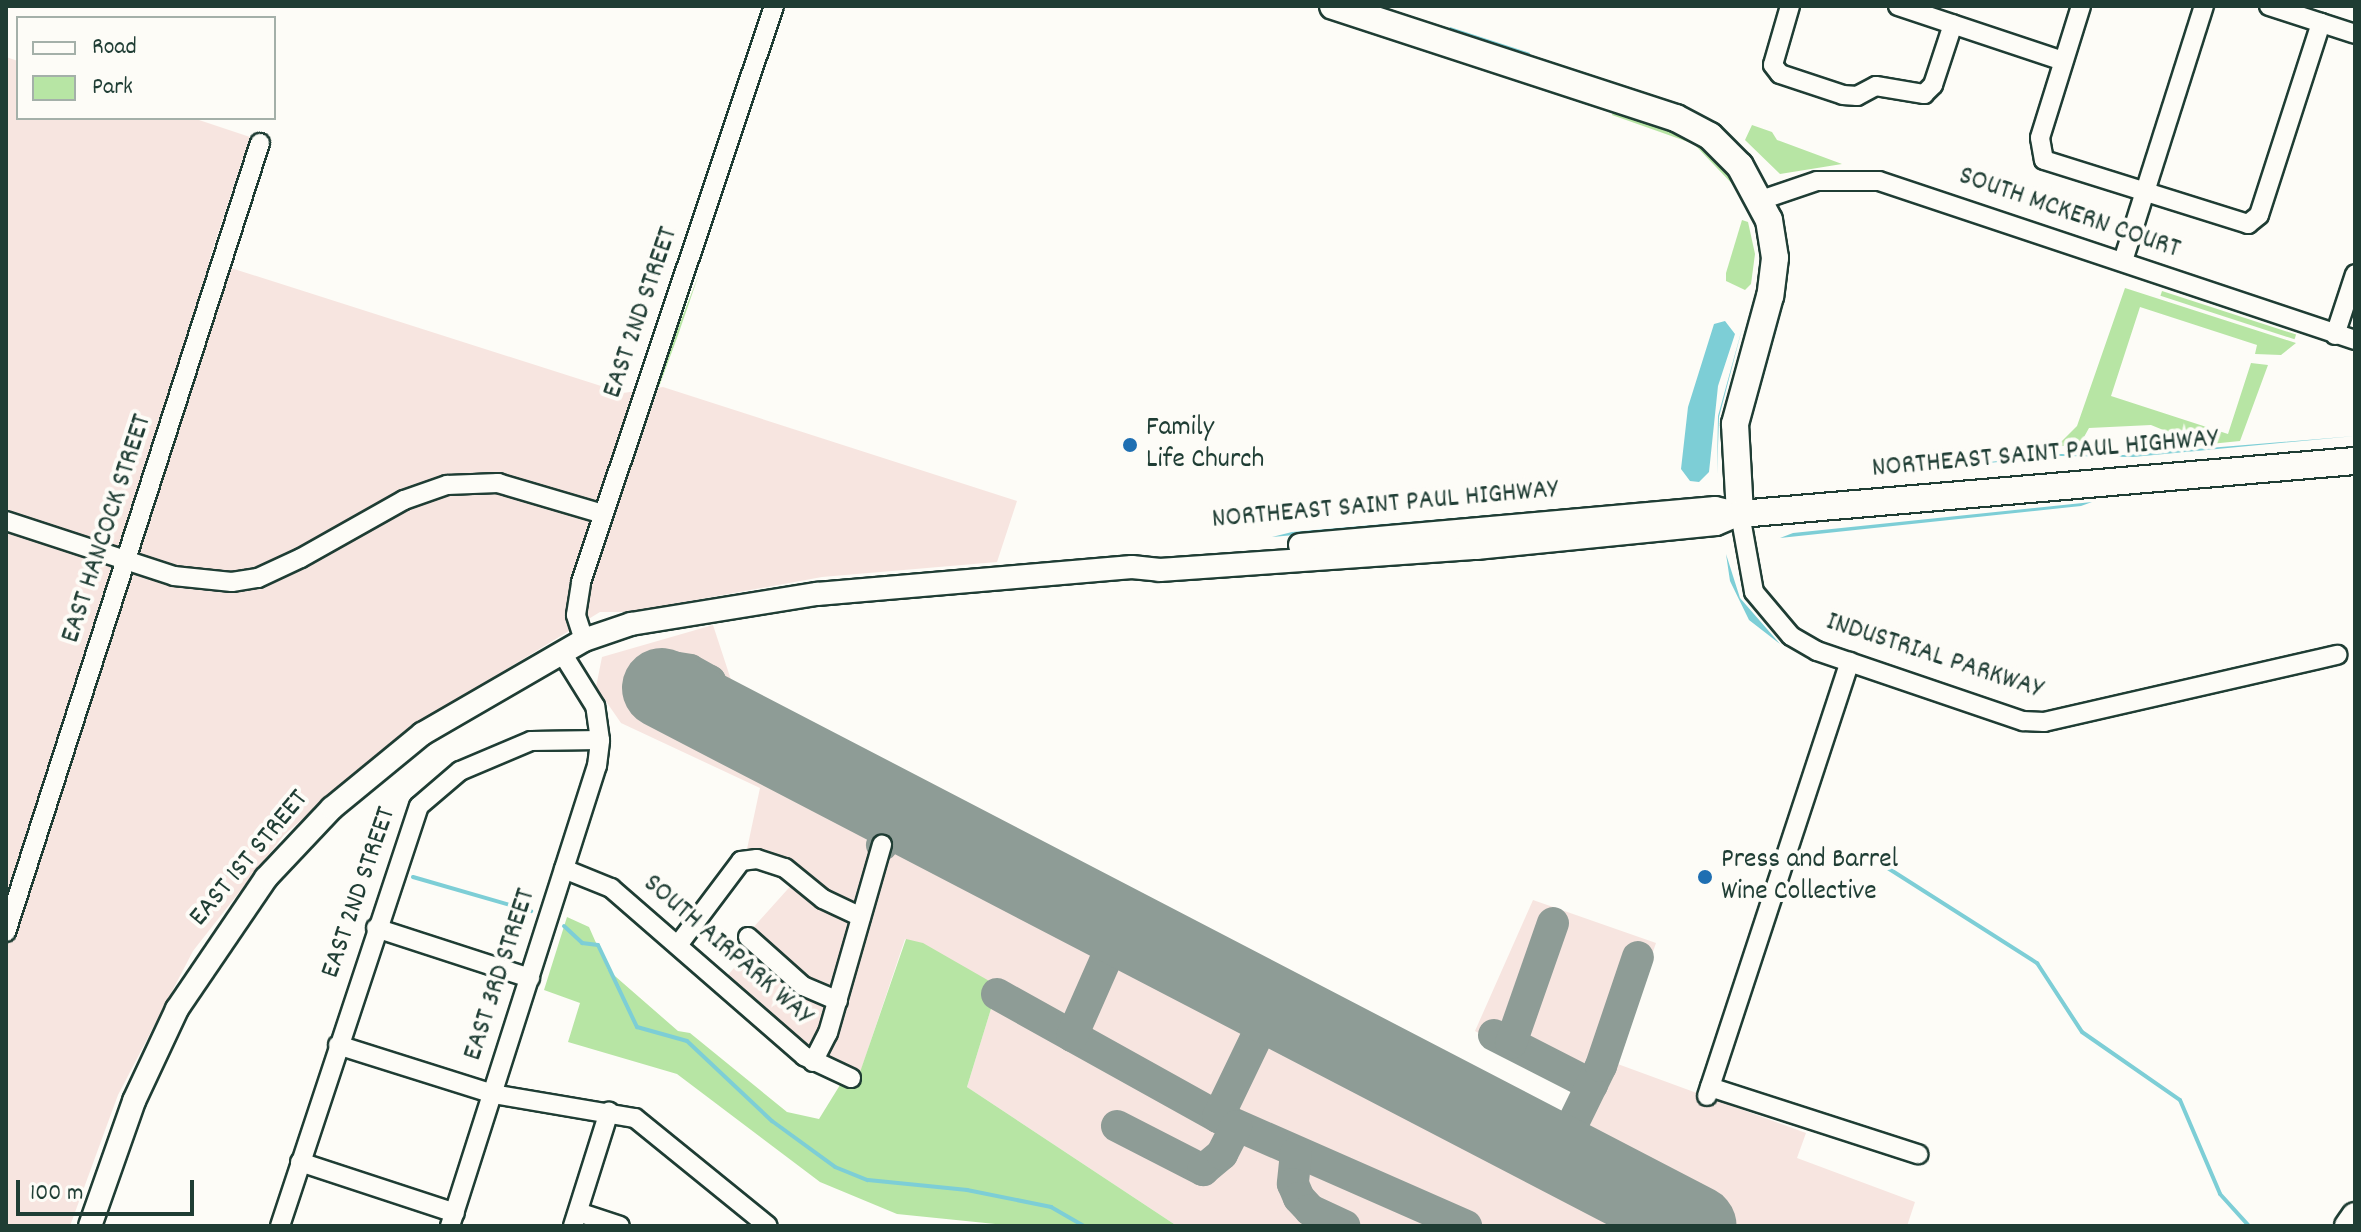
<!DOCTYPE html>
<html>
<head>
<meta charset="utf-8">
<style>
  body { margin:0 }
  #map { position:relative; width:2361px; height:1232px; overflow:hidden; background:#fdfcf7; font-family:Dekko,sans-serif }
  div>[style] { position:absolute }
  .built>* { inset:0; background:#f7e5e0 }
  .green>* { inset:0; background:#b7e5a4; transform-origin:0 0 }
  .water>* { inset:0; background:#7dced6 }
  .stream>* { height:4px; margin:-2px; padding:0 2px; transform-origin:2px; border-radius:2px; background:#7dced6 }
  .taxiway>* { height:32px; margin:-16px; padding:0 16px; transform-origin:16px; border-radius:16px; background:#8e9c96 }
  .runway>* { height:80px; margin:-40px; padding:0 40px; transform-origin:40px; border-radius:40px; background:#8e9c96 }
  .roads { filter:drop-shadow(2px 0 #1f3d34) drop-shadow(-2px 0 #1f3d34) drop-shadow(0 2px #1f3d34) drop-shadow(0 -2px #1f3d34) }
  .minor>* { height:18px; margin:-9px; padding:0 9px; transform-origin:9px; border-radius:9px; background:#fdfcf7 }
  .major>* { height:22px; margin:-11px; padding:0 11px; transform-origin:11px; border-radius:11px; background:#fdfcf7 }
  .highway>* { height:26px; margin:-13px; padding:0 13px; transform-origin:13px; border-radius:13px; background:#fdfcf7 }
  .dots>* { width:22px; height:22px; translate:-50% -50%; box-sizing:border-box; border:4px solid #fdfcf7; border-radius:50% }
  span { translate:-50% -50%; white-space:nowrap; text-align:center; line-height:1.15; -webkit-text-stroke:8px #fdfcf7; paint-order:stroke }
  .street-label { font-size:28px; color:#1f3d34 }
  .poi-label { font-size:28px; color:#1f3d34 }
  .left { translate:0 -50%; text-align:left }
  .frame { position:absolute; inset:0; border:8px solid #1f3d34; pointer-events:none }
  .legend { position:absolute; left:16px; top:16px; width:260px; height:104px; box-sizing:border-box; background:#fdfcf7; border:2px solid #a4b0a9; margin:0; padding:10px 14px; list-style:none; font-size:24px; color:#1f3d34 }
  .legend li { display:flex; align-items:center; gap:16px; height:40px }
  .legend b { width:40px; border:2px solid #a4b0a9 }
  .scale { position:absolute; left:16px; top:1180px; width:178px; height:36px; box-sizing:border-box; border:4px solid #1f3d34; border-top:0; padding-left:10px; font-size:24px; line-height:28px; white-space:nowrap; color:#1f3d34; -webkit-text-stroke:6px #fdfcf7; paint-order:stroke }
</style>
</head>
<body>
<div id="map">
  <div class="built">
    <i style="clip-path:polygon(6px 57px,18px 61px,18px 118px,193px 118px,250px 137px,209px 261px,623px 393px,663px 387px,1017px 501px,997px 562px,822px 577px,629px 612px,600px 612px,404px 732px,284px 835px,193px 951px,118px 1095px,70px 1226px,6px 1226px)"></i>
    <i style="clip-path:polygon(713px 625px,734px 689px,757px 714px,1552px 1129px,1576px 1087px,1475px 1031px,1533px 900px,1656px 943px,1615px 1063px,1806px 1133px,1797px 1158px,1915px 1202px,1907px 1226px,1177px 1226px,967px 1087px,998px 986px,905px 939px,859px 1076px,804px 1047px,728px 975px,745px 955px,742px 940px,804px 871px,782px 857px,747px 849px,760px 788px,621px 723px,596px 687px,602px 657px)"></i>
  </div>
  <div class="green">
    <i style="clip-path:polygon(1614px 111px,1688px 139px,1717px 162px,1732px 178px,1739px 191px,1694px 144px,1612px 115px)"></i>
    <i style="clip-path:polygon(1752px 125px,1772px 132px,1777px 140px,1842px 164px,1780px 174px,1745px 140px)"></i>
    <i style="clip-path:polygon(1742px 220px,1748px 222px,1755px 254px,1751px 284px,1745px 290px,1726px 281px,1726px 273px)"></i>
    <i style="clip-path:polygon(699px 274px,678px 335px,659px 387px,658px 379px)"></i>
    <i style="clip-path:polygon(2125px 288px,2296px 343px,2281px 355px,2255px 354px,2257px 345px,2140px 307px,2111px 396px,2228px 434px,2251px 363px,2268px 365px,2240px 441px,2200px 445px,2151px 425px,2089px 428px,2079px 446px,2057px 446px,2077px 426px)"></i>
    <i style="left:2162px;top:291px;width:141px;height:5px;rotate:18deg"></i>
    <i style="clip-path:polygon(652px 406px,617px 509px,648px 408px)"></i>
    <i style="clip-path:polygon(567px 917px,589px 927px,608px 970px,678px 1031px,690px 1033px,787px 1112px,819px 1119px,840px 1085px,859px 1075px,906px 939px,923px 943px,998px 986px,967px 1087px,1177px 1226px,1015px 1226px,897px 1214px,820px 1182px,677px 1074px,568px 1042px,580px 1003px,544px 990px)"></i>
  </div>
  <div class="water">
    <i style="clip-path:polygon(1450px 27px,1530px 53px,1529px 57px,1449px 30px)"></i>
    <i style="clip-path:polygon(1725px 321px,1735px 334px,1718px 386px,1709px 472px,1699px 482px,1690px 481px,1681px 469px,1688px 407px,1714px 324px)"></i>
    <i style="clip-path:polygon(1743px 325px,1719px 417px,1717px 475px,1718px 416px)"></i>
    <i style="clip-path:polygon(2355px 436px,2133px 457px,2060px 456px,1927px 469px,2060px 454px,2123px 455px)"></i>
    <i style="clip-path:polygon(1686px 498px,1672px 501px,1272px 537px,1292px 532px)"></i>
    <i style="clip-path:polygon(2092px 502px,2081px 506px,1780px 538px,1793px 533px)"></i>
    <i style="clip-path:polygon(1726px 554px,1740px 598px,1780px 644px,1749px 620px,1730px 581px)"></i>
  </div>
  <div class="stream">
    <i style="left:1883px;top:865px;width:183px;rotate:32.5deg"></i>
    <i style="left:2037px;top:963px;width:82px;rotate:56.9deg"></i>
    <i style="left:2082px;top:1032px;width:119px;rotate:34.8deg"></i>
    <i style="left:2180px;top:1100px;width:102px;rotate:66.9deg"></i>
    <i style="left:2220px;top:1194px;width:43px;rotate:47.8deg"></i>
    <i style="left:413px;top:877px;width:123px;rotate:16.1deg"></i>
    <i style="left:564px;top:926px;width:25px;rotate:43deg"></i>
    <i style="left:582px;top:943px;width:16px;rotate:7deg"></i>
    <i style="left:598px;top:945px;width:91px;rotate:64.6deg"></i>
    <i style="left:637px;top:1027px;width:52px;rotate:15.6deg"></i>
    <i style="left:687px;top:1041px;width:117px;rotate:43.3deg"></i>
    <i style="left:772px;top:1121px;width:78px;rotate:36.1deg"></i>
    <i style="left:835px;top:1167px;width:35px;rotate:22deg"></i>
    <i style="left:868px;top:1180px;width:100px;rotate:5.8deg"></i>
    <i style="left:967px;top:1190px;width:86px;rotate:11.4deg"></i>
    <i style="left:1051px;top:1207px;width:38px;rotate:30deg"></i>
    <i style="left:1096px;top:1226px;width:16px"></i>
  </div>
  <div class="taxiway">
    <i style="left:662px;top:688px;width:22px;rotate:-80deg"></i>
    <i style="left:666px;top:666px;width:24px;rotate:9deg"></i>
    <i style="left:690px;top:670px;width:23px;rotate:29deg"></i>
    <i style="left:710px;top:681px;width:34px;rotate:83deg"></i>
    <i style="left:882px;top:845px;width:37px;rotate:-66deg"></i>
    <i style="left:997px;top:994px;width:253px;rotate:29.1deg"></i>
    <i style="left:1218px;top:1117px;width:271px;rotate:23.7deg"></i>
    <i style="left:1494px;top:1035px;width:110px;rotate:27deg"></i>
    <i style="left:1072px;top:1036px;width:119px;rotate:-66.2deg"></i>
    <i style="left:1511px;top:1043px;width:127px;rotate:-70.7deg"></i>
    <i style="left:1218px;top:1117px;width:124px;rotate:-64.3deg"></i>
    <i style="left:1117px;top:1126px;width:97px;rotate:27.1deg"></i>
    <i style="left:1203px;top:1170px;width:25px;rotate:-40deg"></i>
    <i style="left:1222px;top:1154px;width:31px;rotate:-63deg"></i>
    <i style="left:1296px;top:1153px;width:31px;rotate:96deg"></i>
    <i style="left:1293px;top:1184px;width:15px;rotate:67deg"></i>
    <i style="left:1299px;top:1198px;width:16px;rotate:47deg"></i>
    <i style="left:1310px;top:1210px;width:38px;rotate:25deg"></i>
    <i style="left:1558px;top:1154px;width:98px;rotate:-64deg"></i>
    <i style="left:1601px;top:1066px;width:115px;rotate:-71.3deg"></i>
  </div>
  <div class="runway">
    <i style="left:662px;top:688px;width:1166px;rotate:27.47deg"></i>
  </div>
  <div class="roads">
    <div class="minor">
      <i style="left:1790px;top:6px;width:61px;rotate:106.1deg"></i>
      <i style="left:1773px;top:65px;width:11px;rotate:52deg"></i>
      <i style="left:1780px;top:74px;width:66px;rotate:18.4deg"></i>
      <i style="left:1843px;top:95px;width:14px;rotate:4deg"></i>
      <i style="left:1857px;top:96px;width:21px;rotate:-28deg"></i>
      <i style="left:1876px;top:86px;width:49px;rotate:9.5deg"></i>
      <i style="left:1924px;top:94px;width:13px;rotate:-45deg"></i>
      <i style="left:1933px;top:85px;width:64px;rotate:-71.8deg"></i>
      <i style="left:1898px;top:6px;width:174px;rotate:18.4deg"></i>
      <i style="left:2081px;top:6px;width:138px;rotate:107.3deg"></i>
      <i style="left:2040px;top:138px;width:22px;rotate:80deg"></i>
      <i style="left:2044px;top:160px;width:214px;rotate:17.4deg"></i>
      <i style="left:2248px;top:224px;width:14px;rotate:-39deg"></i>
      <i style="left:2259px;top:215px;width:202px;rotate:-72.1deg"></i>
      <i style="left:2269px;top:6px;width:90px;rotate:18deg"></i>
      <i style="left:1761px;top:200px;width:59px;rotate:-18.7deg"></i>
      <i style="left:1817px;top:181px;width:62px"></i>
      <i style="left:1879px;top:181px;width:502px;rotate:18.47deg"></i>
      <i style="left:2123px;top:261px;width:268px;rotate:-72.4deg"></i>
      <i style="left:2335px;top:335px;width:64px;rotate:-71.8deg"></i>
      <i style="left:1740px;top:514px;width:79px;rotate:79.8deg"></i>
      <i style="left:1754px;top:592px;width:57px;rotate:49.9deg"></i>
      <i style="left:1791px;top:636px;width:30px;rotate:30deg"></i>
      <i style="left:1817px;top:651px;width:218px;rotate:18.8deg"></i>
      <i style="left:2023px;top:721px;width:21px;rotate:3deg"></i>
      <i style="left:2044px;top:722px;width:301px;rotate:-12.9deg"></i>
      <i style="left:6px;top:521px;width:177px;rotate:18.1deg"></i>
      <i style="left:174px;top:576px;width:58px;rotate:5.9deg"></i>
      <i style="left:232px;top:582px;width:26px;rotate:-9deg"></i>
      <i style="left:258px;top:578px;width:47px;rotate:-24.9deg"></i>
      <i style="left:301px;top:558px;width:118px;rotate:-29.4deg"></i>
      <i style="left:404px;top:500px;width:46px;rotate:-19.2deg"></i>
      <i style="left:447px;top:485px;width:51px;rotate:-2.2deg"></i>
      <i style="left:498px;top:483px;width:109px;rotate:16.4deg"></i>
      <i style="left:584px;top:640px;width:26px;rotate:-108deg"></i>
      <i style="left:576px;top:615px;width:33px;rotate:-81deg"></i>
      <i style="left:581px;top:582px;width:607px;rotate:-71.48deg"></i>
      <i style="left:564px;top:869px;width:51px;rotate:22deg"></i>
      <i style="left:611px;top:888px;width:256px;rotate:41deg"></i>
      <i style="left:804px;top:1056px;width:52px;rotate:25.1deg"></i>
      <i style="left:376px;top:928px;width:162px;rotate:18deg"></i>
      <i style="left:6px;top:932px;width:829px;rotate:-72.16deg"></i>
      <i style="left:748px;top:937px;width:74px;rotate:41.7deg"></i>
      <i style="left:803px;top:986px;width:38px;rotate:23deg"></i>
      <i style="left:678px;top:945px;width:105px;rotate:-53.1deg"></i>
      <i style="left:741px;top:861px;width:16px;rotate:-7deg"></i>
      <i style="left:757px;top:859px;width:29px;rotate:18deg"></i>
      <i style="left:785px;top:868px;width:49px;rotate:39.2deg"></i>
      <i style="left:823px;top:899px;width:42px;rotate:25.3deg"></i>
      <i style="left:338px;top:1045px;width:163px;rotate:17.5deg"></i>
      <i style="left:493px;top:1094px;width:144px;rotate:9.6deg"></i>
      <i style="left:635px;top:1118px;width:171px;rotate:39.1deg"></i>
      <i style="left:813px;top:1062px;width:33px;rotate:-63deg"></i>
      <i style="left:828px;top:1033px;width:196px;rotate:-74deg"></i>
      <i style="left:1710px;top:1087px;width:219px;rotate:17.9deg"></i>
      <i style="left:1707px;top:1096px;width:457px;rotate:-71.8deg"></i>
      <i style="left:300px;top:1162px;width:163px;rotate:18.2deg"></i>
      <i style="left:578px;top:1212px;width:44px;rotate:18.4deg"></i>
      <i style="left:280px;top:1226px;width:442px;rotate:-71.7deg"></i>
      <i style="left:419px;top:806px;width:54px;rotate:-40.5deg"></i>
      <i style="left:460px;top:771px;width:77px;rotate:-22.9deg"></i>
      <i style="left:531px;top:741px;width:69px;rotate:-0.8deg"></i>
      <i style="left:450px;top:1226px;width:483px;rotate:-72.3deg"></i>
      <i style="left:597px;top:766px;width:26px;rotate:-83deg"></i>
      <i style="left:600px;top:740px;width:34px;rotate:-98deg"></i>
      <i style="left:595px;top:706px;width:53px;rotate:-121.9deg"></i>
      <i style="left:573px;top:1226px;width:120px;rotate:-72.5deg"></i>
    </div>
    <div class="major">
      <i style="left:1300px;top:545px;width:417px;rotate:-5.1deg"></i>
      <i style="left:1715px;top:508px;width:26px;rotate:13deg"></i>
      <i style="left:90px;top:1226px;width:133px;rotate:-70.6deg"></i>
      <i style="left:134px;top:1101px;width:102px;rotate:-64.9deg"></i>
      <i style="left:177px;top:1009px;width:158px;rotate:-55.8deg"></i>
      <i style="left:266px;top:878px;width:96px;rotate:-46.7deg"></i>
      <i style="left:332px;top:808px;width:117px;rotate:-39.4deg"></i>
      <i style="left:422px;top:734px;width:187px;rotate:-30.1deg"></i>
      <i style="left:584px;top:640px;width:50px;rotate:-18.8deg"></i>
      <i style="left:631px;top:624px;width:188px;rotate:-9.2deg"></i>
      <i style="left:817px;top:594px;width:316px;rotate:-4.9deg"></i>
      <i style="left:1132px;top:567px;width:28px;rotate:6deg"></i>
      <i style="left:1160px;top:570px;width:317px;rotate:-4deg"></i>
      <i style="left:1476px;top:548px;width:241px;rotate:-5.7deg"></i>
      <i style="left:1716px;top:524px;width:26px;rotate:-23deg"></i>
    </div>
    <div class="highway">
      <i style="left:1333px;top:6px;width:361px;rotate:18.1deg"></i>
      <i style="left:1676px;top:118px;width:38px;rotate:28deg"></i>
      <i style="left:1710px;top:136px;width:42px;rotate:45deg"></i>
      <i style="left:1740px;top:166px;width:61px;rotate:61.8deg"></i>
      <i style="left:1769px;top:220px;width:38px;rotate:81deg"></i>
      <i style="left:1775px;top:258px;width:38px;rotate:97deg"></i>
      <i style="left:1770px;top:296px;width:133px;rotate:105.3deg"></i>
      <i style="left:1735px;top:424px;width:90px;rotate:86.8deg"></i>
      <i style="left:1740px;top:514px;width:617px;rotate:-4.93deg"></i>
      <i style="left:2348px;top:1226px;width:12px;rotate:-55deg"></i>
    </div>
  </div>
  <div class="dots">
    <i style="left:1130px;top:445px;background:#1f6fb2"></i>
    <i style="left:1705px;top:877px;background:#1f6fb2"></i>
  </div>
  <div class="street-label">
    <span style="left:2069px;top:214px;rotate:19deg">SOUTH MCKERN COURT</span>
    <span style="left:642px;top:313px;rotate:-71deg">EAST 2ND STREET</span>
    <span style="left:2045px;top:455px;rotate:-5deg">NORTHEAST SAINT PAUL HIGHWAY</span>
    <span style="left:1385px;top:506px;rotate:-5deg">NORTHEAST SAINT PAUL HIGHWAY</span>
    <span style="left:108px;top:529px;rotate:-72deg">EAST HANCOCK STREET</span>
    <span style="left:1934px;top:657px;rotate:18deg">INDUSTRIAL PARKWAY</span>
    <span style="left:250px;top:859px;rotate:-50deg">EAST 1ST STREET</span>
    <span style="left:360px;top:893px;rotate:-71deg">EAST 2ND STREET</span>
    <span style="left:727px;top:951px;rotate:41deg">SOUTH AIRPARK WAY</span>
    <span style="left:501px;top:975px;rotate:-72deg">EAST 3RD STREET</span>
  </div>
  <div class="poi-label">
    <span class="left" style="left:1146px;top:445px">Family<br>Life Church</span>
    <span class="left" style="left:1721px;top:877px">Press and Barrel<br>Wine Collective</span>
  </div>
  <div class="frame"></div>
  <ul class="legend">
  <li><b style="height:10px;background:#fdfcf7"></b>Road</li>
  <li><b style="height:22px;background:#b7e5a4"></b>Park</li>
  </ul>
  <div class="scale">100 m</div>
</div>
</body>
</html>
